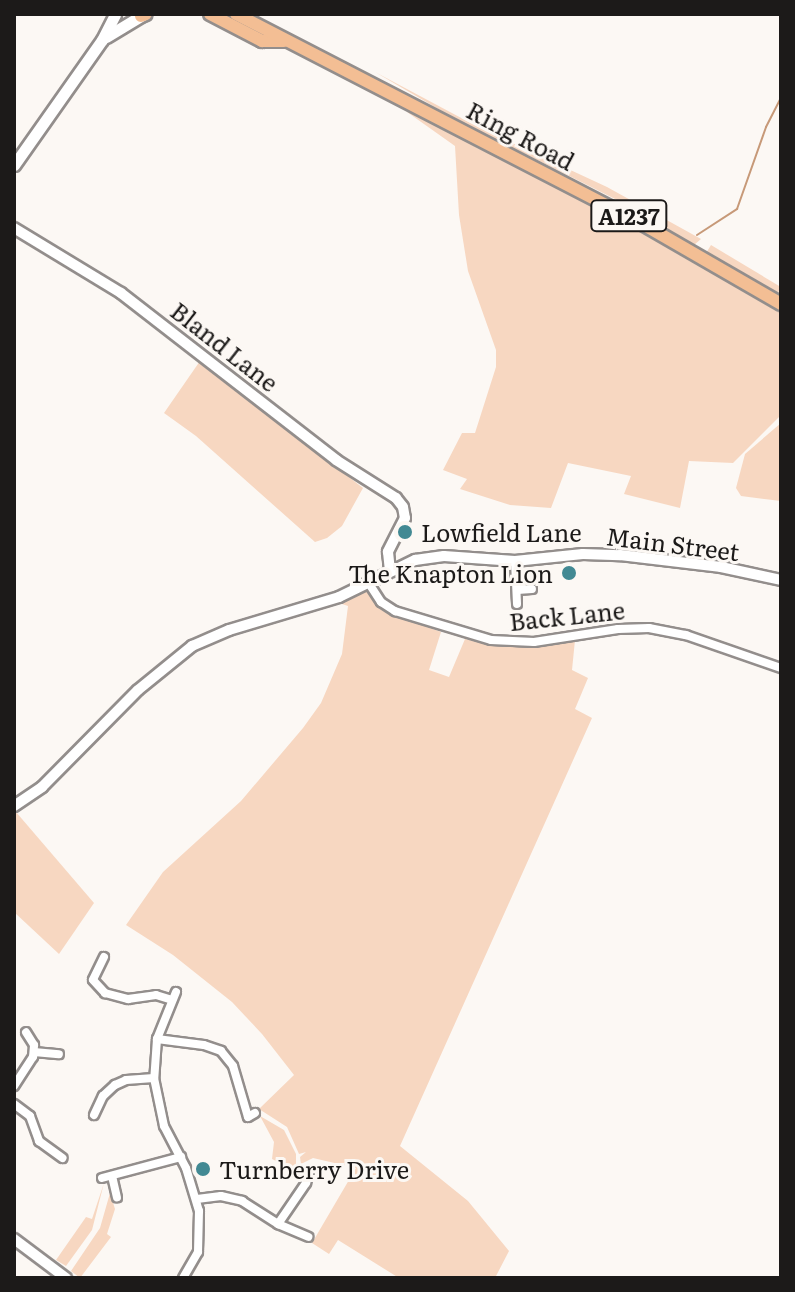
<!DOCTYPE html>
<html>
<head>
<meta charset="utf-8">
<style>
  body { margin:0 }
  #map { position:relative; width:795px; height:1292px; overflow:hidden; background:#fcf8f4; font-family:Literata,serif }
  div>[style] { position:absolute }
  .green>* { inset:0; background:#f7d7c1; transform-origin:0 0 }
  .stream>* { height:2px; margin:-1px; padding:0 1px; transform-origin:1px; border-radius:1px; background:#c79978 }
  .roads { filter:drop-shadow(2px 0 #938e8c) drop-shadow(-2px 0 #938e8c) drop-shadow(0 2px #938e8c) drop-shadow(0 -2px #938e8c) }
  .minor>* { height:8px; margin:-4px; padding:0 4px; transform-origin:4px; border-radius:4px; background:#fff }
  .tertiary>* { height:10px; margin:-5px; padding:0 5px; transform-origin:5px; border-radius:5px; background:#fff }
  .secondary>* { height:11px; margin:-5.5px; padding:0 5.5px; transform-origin:5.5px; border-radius:5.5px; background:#fff }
  .trunk>* { height:12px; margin:-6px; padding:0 6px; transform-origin:6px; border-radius:6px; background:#f3be94 }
  .dots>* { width:22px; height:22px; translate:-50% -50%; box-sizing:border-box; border:4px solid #fcf8f4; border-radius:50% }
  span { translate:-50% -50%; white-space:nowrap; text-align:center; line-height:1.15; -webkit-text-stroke:6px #fcf8f4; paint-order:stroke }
  .shield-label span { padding:2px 6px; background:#fcf8f4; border:2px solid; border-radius:6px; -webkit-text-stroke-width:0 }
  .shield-label { font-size:22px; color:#1c1a19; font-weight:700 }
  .street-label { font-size:24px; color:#1c1a19 }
  .poi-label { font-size:24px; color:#1c1a19 }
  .left { translate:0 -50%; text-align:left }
  .right { translate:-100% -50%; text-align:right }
  .frame { position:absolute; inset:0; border:16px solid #1c1a19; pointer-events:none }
</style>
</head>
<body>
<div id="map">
  <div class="green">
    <i style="clip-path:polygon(375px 72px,480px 128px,607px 187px,701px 239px,694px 245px,617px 200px,452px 117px)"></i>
    <i style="clip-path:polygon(407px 112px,423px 114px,477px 148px,556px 184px,706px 265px,781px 312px,781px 415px,733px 463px,689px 461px,680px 508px,624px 494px,631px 476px,568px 463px,551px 508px,510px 505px,460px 489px,467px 479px,443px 470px,462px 433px,475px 433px,496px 367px,496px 350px,468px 271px,459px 215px,455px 146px)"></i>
    <i style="left:711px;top:245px;width:82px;height:8px;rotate:31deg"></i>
    <i style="clip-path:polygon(200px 361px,363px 488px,342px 526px,327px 538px,315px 542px,196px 436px,164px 413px)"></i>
    <i style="clip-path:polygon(781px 423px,781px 501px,741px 496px,736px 488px,745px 454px)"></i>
    <i style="clip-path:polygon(362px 590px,370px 592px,389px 613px,441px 632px,429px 670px,449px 677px,465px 639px,506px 647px,575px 640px,572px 670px,588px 678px,575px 709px,592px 718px,400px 1146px,468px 1201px,509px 1251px,495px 1278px,399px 1278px,338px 1240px,329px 1254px,312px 1243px,356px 1168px,313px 1158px,301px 1164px,300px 1157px,306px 1152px,299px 1154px,287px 1127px,259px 1109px,294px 1075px,262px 1034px,232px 1002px,173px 955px,126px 925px,163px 872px,241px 801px,303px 728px,321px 703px,342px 654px,348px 606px,339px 603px)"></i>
    <i style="clip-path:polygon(16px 812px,94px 903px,59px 954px,14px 912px)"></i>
    <i style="clip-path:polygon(260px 1116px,284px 1130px,296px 1154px,296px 1171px,272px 1159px,274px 1142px)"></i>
    <i style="clip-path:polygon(104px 1183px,92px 1230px,66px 1266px,56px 1260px,86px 1217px,92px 1219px)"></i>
    <i style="clip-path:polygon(110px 1193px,115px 1209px,107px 1234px,111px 1237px,80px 1278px,71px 1271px,100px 1228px)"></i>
  </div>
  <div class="stream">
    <i style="left:697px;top:235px;width:48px;rotate:-33deg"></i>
    <i style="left:737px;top:209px;width:87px;rotate:-70.5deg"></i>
    <i style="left:766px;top:127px;width:34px;rotate:-63deg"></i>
  </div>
  <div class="roads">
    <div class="minor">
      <i style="left:515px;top:561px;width:43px;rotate:87.3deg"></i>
      <i style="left:368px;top:582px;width:24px;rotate:57deg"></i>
      <i style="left:381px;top:602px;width:17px;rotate:33deg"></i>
      <i style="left:395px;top:611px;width:100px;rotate:16.8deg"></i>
      <i style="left:491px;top:640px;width:43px;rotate:2.7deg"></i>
      <i style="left:534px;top:642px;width:85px;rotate:-8.8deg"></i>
      <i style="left:618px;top:629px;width:31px;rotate:-2deg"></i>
      <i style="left:649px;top:628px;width:38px;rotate:11deg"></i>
      <i style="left:686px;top:635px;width:101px;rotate:19.2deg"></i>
      <i style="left:517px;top:590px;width:15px;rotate:-4deg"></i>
      <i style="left:104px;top:957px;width:25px;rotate:116deg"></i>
      <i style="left:93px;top:980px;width:18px;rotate:47deg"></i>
      <i style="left:105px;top:993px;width:24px;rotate:15deg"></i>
      <i style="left:128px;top:999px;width:28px;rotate:-8deg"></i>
      <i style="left:156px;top:995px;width:17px;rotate:17deg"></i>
      <i style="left:176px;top:992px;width:51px;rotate:112deg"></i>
      <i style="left:157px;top:1039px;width:39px;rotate:94deg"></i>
      <i style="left:154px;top:1078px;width:49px;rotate:78.2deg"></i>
      <i style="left:164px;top:1126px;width:47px;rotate:62.4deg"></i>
      <i style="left:186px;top:1168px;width:45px;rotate:73.2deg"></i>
      <i style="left:199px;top:1211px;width:41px;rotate:91.4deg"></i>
      <i style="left:198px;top:1252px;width:30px;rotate:120deg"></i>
      <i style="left:157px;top:1039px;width:47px;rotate:7.3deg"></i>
      <i style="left:204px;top:1045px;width:18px;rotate:19deg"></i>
      <i style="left:221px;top:1051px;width:19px;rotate:51deg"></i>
      <i style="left:233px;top:1066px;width:53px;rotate:73.6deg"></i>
      <i style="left:248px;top:1117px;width:8px;rotate:-30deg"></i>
      <i style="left:34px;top:1052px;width:25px;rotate:5deg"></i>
      <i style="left:14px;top:1086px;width:35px;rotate:-57deg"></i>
      <i style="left:33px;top:1057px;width:12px;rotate:-85deg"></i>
      <i style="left:34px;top:1045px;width:15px;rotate:-122deg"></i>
      <i style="left:14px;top:1104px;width:20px;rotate:37deg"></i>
      <i style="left:30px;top:1116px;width:27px;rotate:70deg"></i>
      <i style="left:39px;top:1141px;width:29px;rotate:36deg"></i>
      <i style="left:94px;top:1115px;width:21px;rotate:-65deg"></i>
      <i style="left:103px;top:1096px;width:16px;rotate:-43deg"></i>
      <i style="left:115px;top:1085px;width:12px;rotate:-24deg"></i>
      <i style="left:126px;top:1080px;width:28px;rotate:-4deg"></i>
      <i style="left:112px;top:1176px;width:22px;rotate:77deg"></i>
      <i style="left:102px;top:1178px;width:82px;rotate:-14.9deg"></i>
      <i style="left:197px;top:1199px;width:24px;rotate:-7deg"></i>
      <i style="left:221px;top:1196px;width:22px;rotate:13deg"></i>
      <i style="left:242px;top:1201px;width:43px;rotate:32.6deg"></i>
      <i style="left:278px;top:1224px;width:33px;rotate:23deg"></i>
      <i style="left:278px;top:1224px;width:50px;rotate:-55.7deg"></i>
      <i style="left:306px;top:1183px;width:12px;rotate:-76deg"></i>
    </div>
    <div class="tertiary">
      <i style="left:14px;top:228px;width:125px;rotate:31.3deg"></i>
      <i style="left:121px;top:293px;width:272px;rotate:37.8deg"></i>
      <i style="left:336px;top:460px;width:71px;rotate:32.3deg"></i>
      <i style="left:396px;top:498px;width:11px;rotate:52deg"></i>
      <i style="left:403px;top:507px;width:11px;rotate:80deg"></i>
      <i style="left:405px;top:518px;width:38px;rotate:117deg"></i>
      <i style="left:388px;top:552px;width:19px;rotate:84deg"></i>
      <i style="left:14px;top:806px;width:34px;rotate:-34deg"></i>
      <i style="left:42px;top:787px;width:136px;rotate:-45.3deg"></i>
      <i style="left:138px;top:690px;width:70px;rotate:-39.2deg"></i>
      <i style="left:192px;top:646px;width:40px;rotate:-23.4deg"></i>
      <i style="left:229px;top:630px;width:115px;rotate:-16.7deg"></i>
      <i style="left:339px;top:597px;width:85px;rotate:-26deg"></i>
      <i style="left:415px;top:560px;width:29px;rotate:-8deg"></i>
      <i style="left:444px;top:556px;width:71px;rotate:4deg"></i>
      <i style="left:515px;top:561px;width:68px;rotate:-5.9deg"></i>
      <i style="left:583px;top:554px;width:37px;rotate:2deg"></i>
      <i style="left:620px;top:555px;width:102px;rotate:6.8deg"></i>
      <i style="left:721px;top:567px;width:61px;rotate:12.2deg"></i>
      <i style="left:14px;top:1239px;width:65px;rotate:36.9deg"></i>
    </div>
    <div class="secondary">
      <i style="left:106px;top:37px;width:44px;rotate:-31.2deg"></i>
      <i style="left:14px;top:165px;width:153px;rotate:-54.9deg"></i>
      <i style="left:102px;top:40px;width:29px;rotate:-63deg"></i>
    </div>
    <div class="trunk">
      <i style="left:210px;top:14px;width:59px;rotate:27.4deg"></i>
      <i style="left:262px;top:41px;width:22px"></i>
      <i style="left:236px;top:14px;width:448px;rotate:27.3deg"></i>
      <i style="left:634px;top:219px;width:170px;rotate:30deg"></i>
      <i style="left:141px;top:16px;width:5px;rotate:-22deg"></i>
    </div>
  </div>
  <div class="dots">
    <i style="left:405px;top:532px;background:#428993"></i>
    <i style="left:569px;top:573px;background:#428993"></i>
    <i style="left:203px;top:1169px;background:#428993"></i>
  </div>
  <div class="shield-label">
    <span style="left:629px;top:216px">A1237</span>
  </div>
  <div class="street-label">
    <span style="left:521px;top:135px;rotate:28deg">Ring Road</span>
    <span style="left:225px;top:346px;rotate:38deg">Bland Lane</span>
    <span style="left:673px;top:543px;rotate:7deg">Main Street</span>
    <span style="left:567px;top:615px;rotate:-6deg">Back Lane</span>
  </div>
  <div class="poi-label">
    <span class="left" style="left:421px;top:532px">Lowfield Lane</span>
    <span class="right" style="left:553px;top:573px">The Knapton Lion</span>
    <span class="left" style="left:219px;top:1169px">Turnberry Drive</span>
  </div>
  <div class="frame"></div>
</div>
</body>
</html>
